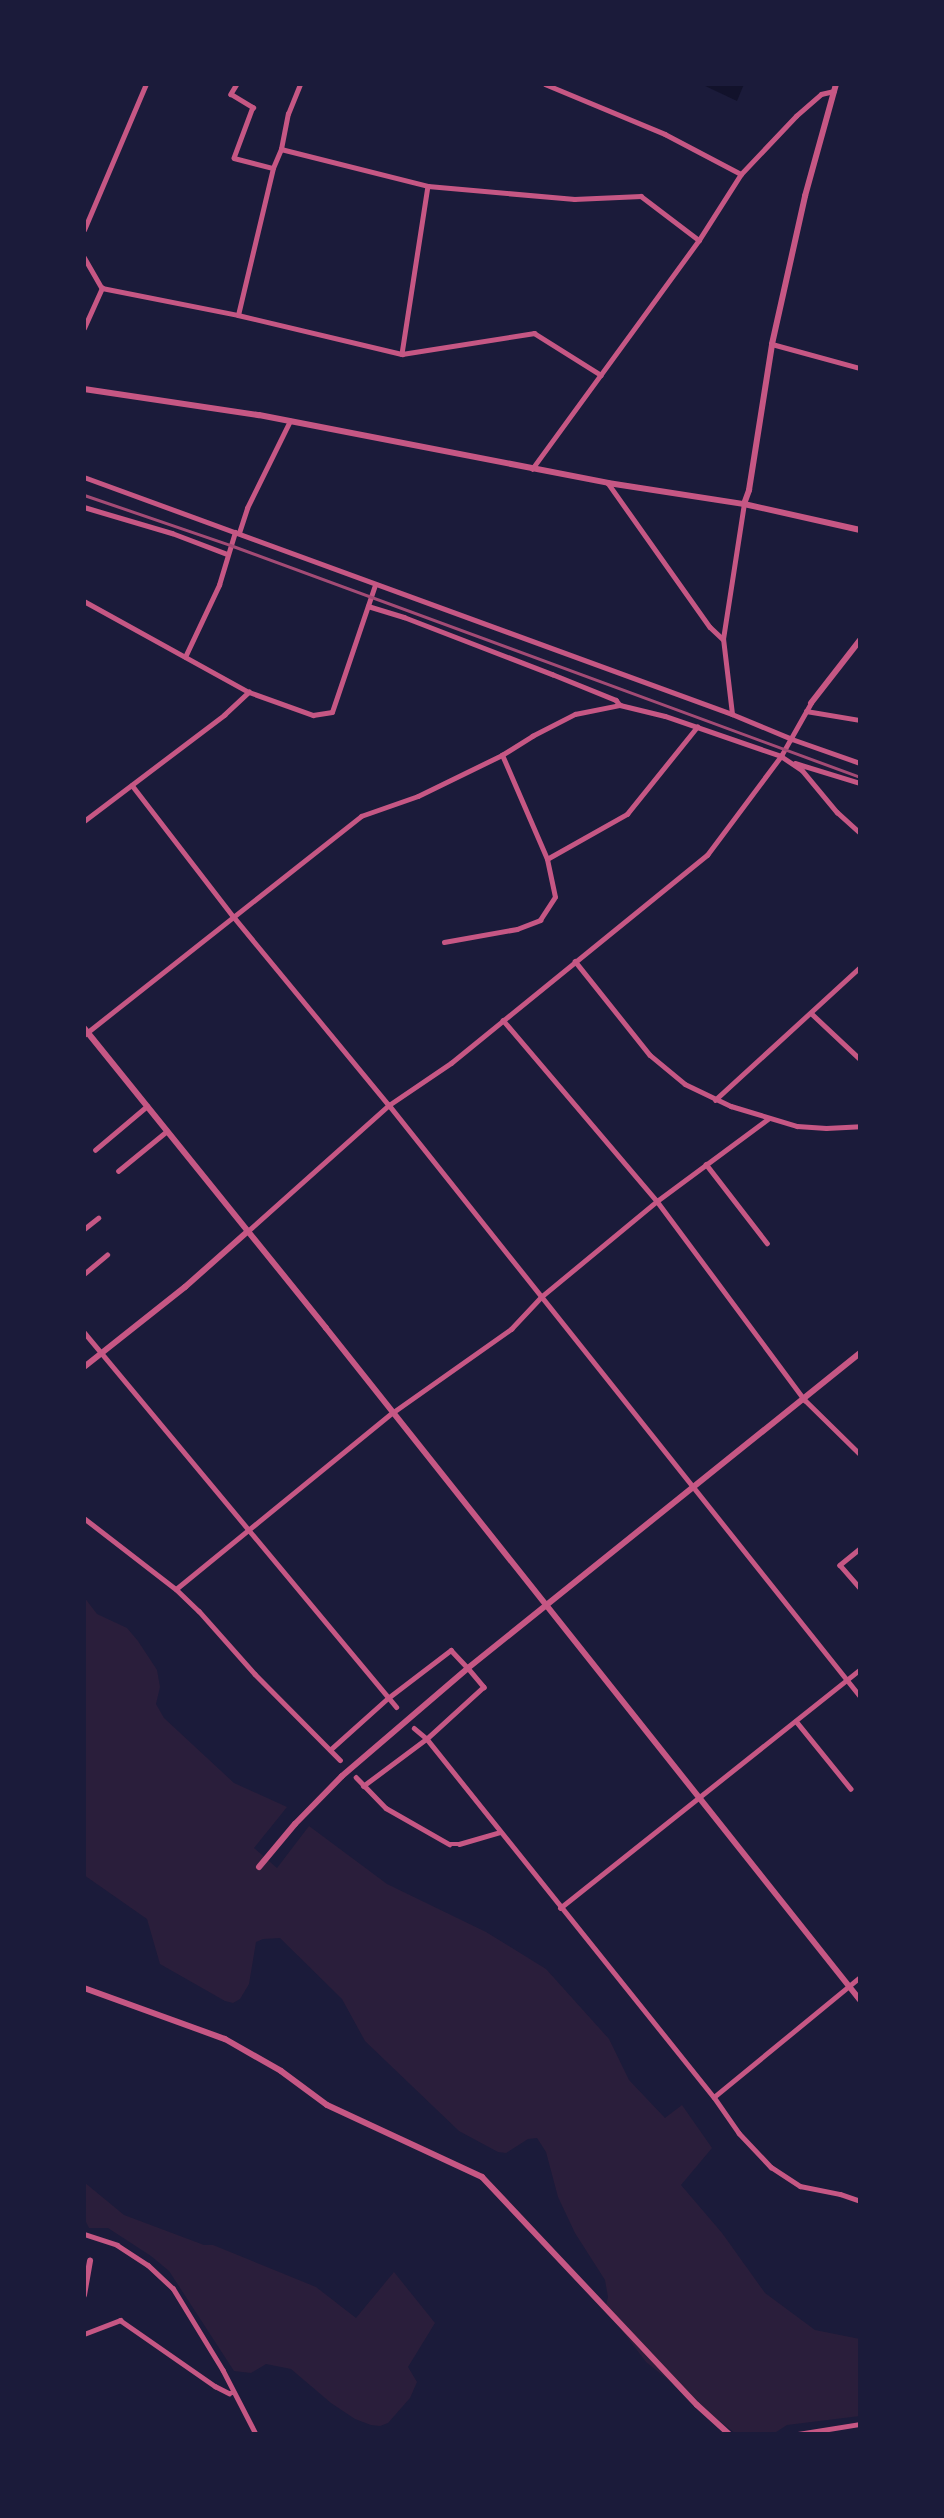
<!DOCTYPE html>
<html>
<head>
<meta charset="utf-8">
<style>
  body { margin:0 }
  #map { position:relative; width:944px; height:2518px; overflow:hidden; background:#1b1b3a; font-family:Cabin,sans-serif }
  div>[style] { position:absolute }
  .green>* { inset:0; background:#2a1e3b }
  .water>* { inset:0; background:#12122b }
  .minor>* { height:4.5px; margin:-2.25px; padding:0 2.25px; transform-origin:2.25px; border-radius:2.25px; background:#c65784 }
  .tertiary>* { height:6px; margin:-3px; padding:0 3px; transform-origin:3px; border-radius:3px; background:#c65784 }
  .rail>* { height:3px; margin:-1.5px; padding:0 1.5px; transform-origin:1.5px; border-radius:1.5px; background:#a44b75 }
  span { translate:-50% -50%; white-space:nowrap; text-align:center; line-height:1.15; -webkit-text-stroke:6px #1b1b3a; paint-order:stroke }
  .frame { position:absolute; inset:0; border:86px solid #1b1b3a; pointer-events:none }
</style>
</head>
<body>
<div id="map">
  <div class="green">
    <i style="clip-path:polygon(84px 1597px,97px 1614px,127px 1628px,138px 1641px,157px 1670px,160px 1687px,156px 1704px,164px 1718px,234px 1783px,287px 1807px,254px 1848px,277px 1868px,309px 1826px,387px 1884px,486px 1932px,546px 1969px,609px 2039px,629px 2080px,665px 2118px,682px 2105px,712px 2148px,681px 2185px,722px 2233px,765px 2293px,815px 2330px,860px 2339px,860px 2416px,787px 2425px,773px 2434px,736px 2434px,646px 2362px,614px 2320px,606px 2305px,608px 2297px,605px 2280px,575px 2233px,558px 2197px,546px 2152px,537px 2138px,528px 2139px,506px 2153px,498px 2152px,459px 2131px,365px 2041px,342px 1999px,280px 1938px,263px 1939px,256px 1942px,249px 1984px,240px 1999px,233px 2003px,225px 2001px,160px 1964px,147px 1919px,84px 1875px)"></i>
    <i style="clip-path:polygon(84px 2182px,124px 2215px,204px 2245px,213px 2245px,316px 2287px,356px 2318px,394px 2272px,435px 2323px,408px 2367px,417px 2382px,410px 2398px,388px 2423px,380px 2426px,371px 2425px,355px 2419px,331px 2403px,291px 2369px,266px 2364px,251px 2373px,234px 2371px,169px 2271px,151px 2256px,108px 2228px,89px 2228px,84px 2218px)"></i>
  </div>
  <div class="water">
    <i style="clip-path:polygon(701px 84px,744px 84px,737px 101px)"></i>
  </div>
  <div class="minor">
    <i style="left:237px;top:84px;width:12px;rotate:121deg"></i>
    <i style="left:231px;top:94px;width:26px;rotate:31deg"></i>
    <i style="left:253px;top:107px;width:54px;rotate:110.4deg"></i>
    <i style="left:234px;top:158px;width:40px;rotate:14.4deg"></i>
    <i style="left:545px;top:84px;width:130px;rotate:22.6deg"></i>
    <i style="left:665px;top:134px;width:86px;rotate:27.8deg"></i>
    <i style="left:281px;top:149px;width:152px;rotate:14.1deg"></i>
    <i style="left:428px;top:186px;width:170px;rotate:98.8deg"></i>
    <i style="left:428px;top:186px;width:147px;rotate:5.1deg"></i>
    <i style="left:574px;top:199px;width:67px;rotate:-2.6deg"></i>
    <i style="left:641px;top:196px;width:73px;rotate:37.2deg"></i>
    <i style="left:84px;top:230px;width:159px;rotate:-67deg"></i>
    <i style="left:84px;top:257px;width:36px;rotate:60deg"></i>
    <i style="left:102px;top:288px;width:139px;rotate:11.2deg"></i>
    <i style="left:238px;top:315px;width:169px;rotate:13.4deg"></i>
    <i style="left:402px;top:354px;width:134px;rotate:-9deg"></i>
    <i style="left:534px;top:333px;width:79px;rotate:32.1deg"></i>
    <i style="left:238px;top:315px;width:151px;rotate:-76.6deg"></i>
    <i style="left:273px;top:168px;width:21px;rotate:-67deg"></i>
    <i style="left:281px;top:149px;width:36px;rotate:-79deg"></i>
    <i style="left:288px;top:114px;width:32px;rotate:-68deg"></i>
    <i style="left:84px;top:328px;width:44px;rotate:-65.8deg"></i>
    <i style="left:772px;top:344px;width:91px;rotate:15.3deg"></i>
    <i style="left:532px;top:469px;width:283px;rotate:-53.9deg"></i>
    <i style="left:699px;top:240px;width:78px;rotate:-57.5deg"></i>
    <i style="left:741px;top:174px;width:80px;rotate:-46.5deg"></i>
    <i style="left:796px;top:116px;width:33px;rotate:-41deg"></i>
    <i style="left:821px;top:94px;width:13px;rotate:-13deg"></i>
    <i style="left:84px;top:477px;width:690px;rotate:20.09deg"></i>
    <i style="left:732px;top:714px;width:65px;rotate:22.6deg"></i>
    <i style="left:792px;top:739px;width:72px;rotate:19.4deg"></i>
    <i style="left:608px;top:483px;width:176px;rotate:54.7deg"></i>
    <i style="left:710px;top:627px;width:18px;rotate:43deg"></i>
    <i style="left:84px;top:507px;width:92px;rotate:16.5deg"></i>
    <i style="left:172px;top:533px;width:59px;rotate:20.9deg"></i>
    <i style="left:239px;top:533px;width:26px;rotate:-72deg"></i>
    <i style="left:247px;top:508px;width:97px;rotate:-63.7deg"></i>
    <i style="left:84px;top:601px;width:188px;rotate:28.9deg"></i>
    <i style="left:249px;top:692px;width:68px;rotate:19.8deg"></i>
    <i style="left:313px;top:715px;width:19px;rotate:-9deg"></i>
    <i style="left:332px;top:712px;width:134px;rotate:-71.3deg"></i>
    <i style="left:368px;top:606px;width:38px;rotate:17deg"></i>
    <i style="left:404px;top:617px;width:159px;rotate:21.1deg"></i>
    <i style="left:552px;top:674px;width:69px;rotate:22.1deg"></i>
    <i style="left:616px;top:700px;width:6px;rotate:51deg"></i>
    <i style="left:185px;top:657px;width:80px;rotate:-64.7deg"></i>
    <i style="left:219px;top:585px;width:55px;rotate:-73.2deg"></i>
    <i style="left:806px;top:711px;width:55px;rotate:9.5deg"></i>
    <i style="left:732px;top:714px;width:76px;rotate:-96.8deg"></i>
    <i style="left:723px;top:639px;width:137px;rotate:-81.2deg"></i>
    <i style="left:795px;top:763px;width:68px;rotate:17.1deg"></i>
    <i style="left:132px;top:785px;width:165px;rotate:52.4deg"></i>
    <i style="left:233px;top:916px;width:245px;rotate:50.5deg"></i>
    <i style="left:389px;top:1105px;width:756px;rotate:51.45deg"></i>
    <i style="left:84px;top:821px;width:176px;rotate:-37.1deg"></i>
    <i style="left:224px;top:715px;width:34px;rotate:-43deg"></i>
    <i style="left:547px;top:859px;width:92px;rotate:-29.4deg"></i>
    <i style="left:627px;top:814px;width:112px;rotate:-51.2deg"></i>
    <i style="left:444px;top:942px;width:74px;rotate:-10.1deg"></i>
    <i style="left:517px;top:929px;width:25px;rotate:-21deg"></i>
    <i style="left:540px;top:920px;width:27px;rotate:-57deg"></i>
    <i style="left:555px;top:897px;width:39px;rotate:-102deg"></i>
    <i style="left:547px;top:859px;width:113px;rotate:-113.4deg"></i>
    <i style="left:575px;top:961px;width:120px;rotate:51.4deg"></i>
    <i style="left:650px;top:1055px;width:45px;rotate:39.6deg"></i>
    <i style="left:685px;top:1084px;width:51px;rotate:25.6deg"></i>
    <i style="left:731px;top:1106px;width:69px;rotate:16.9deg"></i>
    <i style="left:797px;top:1126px;width:29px;rotate:4deg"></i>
    <i style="left:826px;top:1128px;width:34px;rotate:-3deg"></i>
    <i style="left:811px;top:1013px;width:67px;rotate:43.2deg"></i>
    <i style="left:503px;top:1020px;width:238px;rotate:49.6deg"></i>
    <i style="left:657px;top:1201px;width:248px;rotate:53.4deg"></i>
    <i style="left:805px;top:1400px;width:77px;rotate:44.5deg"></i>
    <i style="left:84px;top:1035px;width:353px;rotate:-38.3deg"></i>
    <i style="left:361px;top:816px;width:60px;rotate:-19.3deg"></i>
    <i style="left:418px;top:796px;width:93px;rotate:-26deg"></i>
    <i style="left:502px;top:755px;width:36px;rotate:-32deg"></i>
    <i style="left:532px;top:736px;width:48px;rotate:-27.1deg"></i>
    <i style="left:575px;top:714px;width:46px;rotate:-11.3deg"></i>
    <i style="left:620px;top:705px;width:46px;rotate:13.7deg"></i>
    <i style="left:665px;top:716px;width:123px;rotate:19deg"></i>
    <i style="left:781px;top:756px;width:25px;rotate:34deg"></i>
    <i style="left:802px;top:770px;width:55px;rotate:50.2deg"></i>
    <i style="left:837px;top:812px;width:31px;rotate:42deg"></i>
    <i style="left:715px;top:1100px;width:197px;rotate:-42.5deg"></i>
    <i style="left:95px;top:1150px;width:68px;rotate:-40.2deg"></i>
    <i style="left:706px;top:1164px;width:100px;rotate:52.3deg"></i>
    <i style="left:118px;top:1171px;width:63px;rotate:-39.2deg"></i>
    <i style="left:84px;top:1229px;width:18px;rotate:-38deg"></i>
    <i style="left:248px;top:1231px;width:189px;rotate:-41.8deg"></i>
    <i style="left:389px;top:1105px;width:75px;rotate:-34.1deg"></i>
    <i style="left:451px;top:1063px;width:330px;rotate:-39.1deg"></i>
    <i style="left:707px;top:855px;width:124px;rotate:-53.2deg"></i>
    <i style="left:781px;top:756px;width:61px;rotate:-60.5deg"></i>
    <i style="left:84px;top:1274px;width:30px;rotate:-40deg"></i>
    <i style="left:84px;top:1332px;width:488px;rotate:50.2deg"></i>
    <i style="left:84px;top:1518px;width:116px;rotate:37.7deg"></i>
    <i style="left:176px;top:1589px;width:32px;rotate:44deg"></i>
    <i style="left:199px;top:1611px;width:84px;rotate:48.4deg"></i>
    <i style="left:255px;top:1674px;width:121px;rotate:45.3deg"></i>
    <i style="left:860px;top:1549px;width:26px;rotate:141deg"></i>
    <i style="left:840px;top:1565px;width:30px;rotate:49deg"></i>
    <i style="left:176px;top:1589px;width:279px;rotate:-39.2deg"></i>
    <i style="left:392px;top:1413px;width:146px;rotate:-35.2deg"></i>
    <i style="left:511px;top:1329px;width:44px;rotate:-46.8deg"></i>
    <i style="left:541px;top:1297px;width:151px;rotate:-39.6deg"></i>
    <i style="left:657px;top:1201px;width:139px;rotate:-36.5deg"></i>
    <i style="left:796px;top:1721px;width:87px;rotate:51deg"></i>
    <i style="left:414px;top:1728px;width:17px;rotate:40deg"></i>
    <i style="left:427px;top:1739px;width:459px;rotate:51.3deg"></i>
    <i style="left:714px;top:2097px;width:44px;rotate:55.2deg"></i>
    <i style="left:739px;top:2133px;width:47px;rotate:46.7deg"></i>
    <i style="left:771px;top:2167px;width:35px;rotate:33deg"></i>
    <i style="left:800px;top:2186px;width:41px;rotate:11.3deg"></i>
    <i style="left:840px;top:2194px;width:21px;rotate:19deg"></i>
    <i style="left:330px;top:1750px;width:78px;rotate:-41.9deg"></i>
    <i style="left:388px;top:1698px;width:79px;rotate:-37.3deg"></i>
    <i style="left:451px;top:1650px;width:25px;rotate:47deg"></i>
    <i style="left:468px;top:1668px;width:25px;rotate:50deg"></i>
    <i style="left:484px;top:1687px;width:77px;rotate:137.6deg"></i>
    <i style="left:427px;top:1739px;width:79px;rotate:143.3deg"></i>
    <i style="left:356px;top:1777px;width:43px;rotate:45.9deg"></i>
    <i style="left:386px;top:1808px;width:73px;rotate:29.7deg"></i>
    <i style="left:449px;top:1844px;width:10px"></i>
    <i style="left:459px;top:1844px;width:43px;rotate:-16.3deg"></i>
    <i style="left:560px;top:1908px;width:384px;rotate:-38.5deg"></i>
    <i style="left:714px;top:2097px;width:189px;rotate:-39.4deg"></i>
    <i style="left:84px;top:2234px;width:35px;rotate:18deg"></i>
    <i style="left:117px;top:2245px;width:37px;rotate:33deg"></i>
    <i style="left:148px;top:2265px;width:34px;rotate:43deg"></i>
    <i style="left:173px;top:2288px;width:96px;rotate:58.6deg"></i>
    <i style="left:223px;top:2370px;width:72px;rotate:62.7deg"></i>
    <i style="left:84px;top:2334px;width:39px;rotate:-21deg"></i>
    <i style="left:120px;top:2320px;width:116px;rotate:34.8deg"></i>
    <i style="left:215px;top:2386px;width:16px;rotate:27deg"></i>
    <i style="left:229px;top:2393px;width:4px"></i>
    <i style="left:798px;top:2434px;width:63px;rotate:-9.2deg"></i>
  </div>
  <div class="tertiary">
    <i style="left:84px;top:389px;width:177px;rotate:8.5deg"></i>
    <i style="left:259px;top:415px;width:356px;rotate:11deg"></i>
    <i style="left:608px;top:483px;width:138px;rotate:8.8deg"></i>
    <i style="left:744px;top:504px;width:119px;rotate:12.6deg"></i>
    <i style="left:744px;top:504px;width:15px;rotate:-70deg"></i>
    <i style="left:749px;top:490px;width:148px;rotate:-81deg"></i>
    <i style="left:772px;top:344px;width:152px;rotate:-77.4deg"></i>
    <i style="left:805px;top:196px;width:116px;rotate:-74.5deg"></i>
    <i style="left:811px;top:703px;width:80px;rotate:-52.1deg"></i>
    <i style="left:84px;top:1028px;width:385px;rotate:51.1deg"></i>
    <i style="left:326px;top:1328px;width:858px;rotate:51.53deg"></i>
    <i style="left:84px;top:1367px;width:129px;rotate:-38.4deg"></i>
    <i style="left:185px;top:1287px;width:84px;rotate:-41.6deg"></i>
    <i style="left:259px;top:1867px;width:56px;rotate:-50.1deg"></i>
    <i style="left:295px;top:1824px;width:67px;rotate:-45.6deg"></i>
    <i style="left:342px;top:1776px;width:166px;rotate:-40.6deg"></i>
    <i style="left:468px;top:1668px;width:503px;rotate:-38.78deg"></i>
    <i style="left:84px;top:1988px;width:150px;rotate:19.9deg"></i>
    <i style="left:225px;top:2039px;width:64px;rotate:29.7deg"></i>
    <i style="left:281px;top:2071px;width:57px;rotate:36.5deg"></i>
    <i style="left:327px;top:2105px;width:171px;rotate:24.9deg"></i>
    <i style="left:482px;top:2177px;width:313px;rotate:46.7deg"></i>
    <i style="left:697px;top:2405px;width:43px;rotate:42.2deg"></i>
    <i style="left:84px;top:2295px;width:35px;rotate:-80deg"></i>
  </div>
  <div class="rail">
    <i style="left:84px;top:495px;width:154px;rotate:18.9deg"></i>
    <i style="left:230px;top:545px;width:671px;rotate:20.22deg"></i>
  </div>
  <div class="frame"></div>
</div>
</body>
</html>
